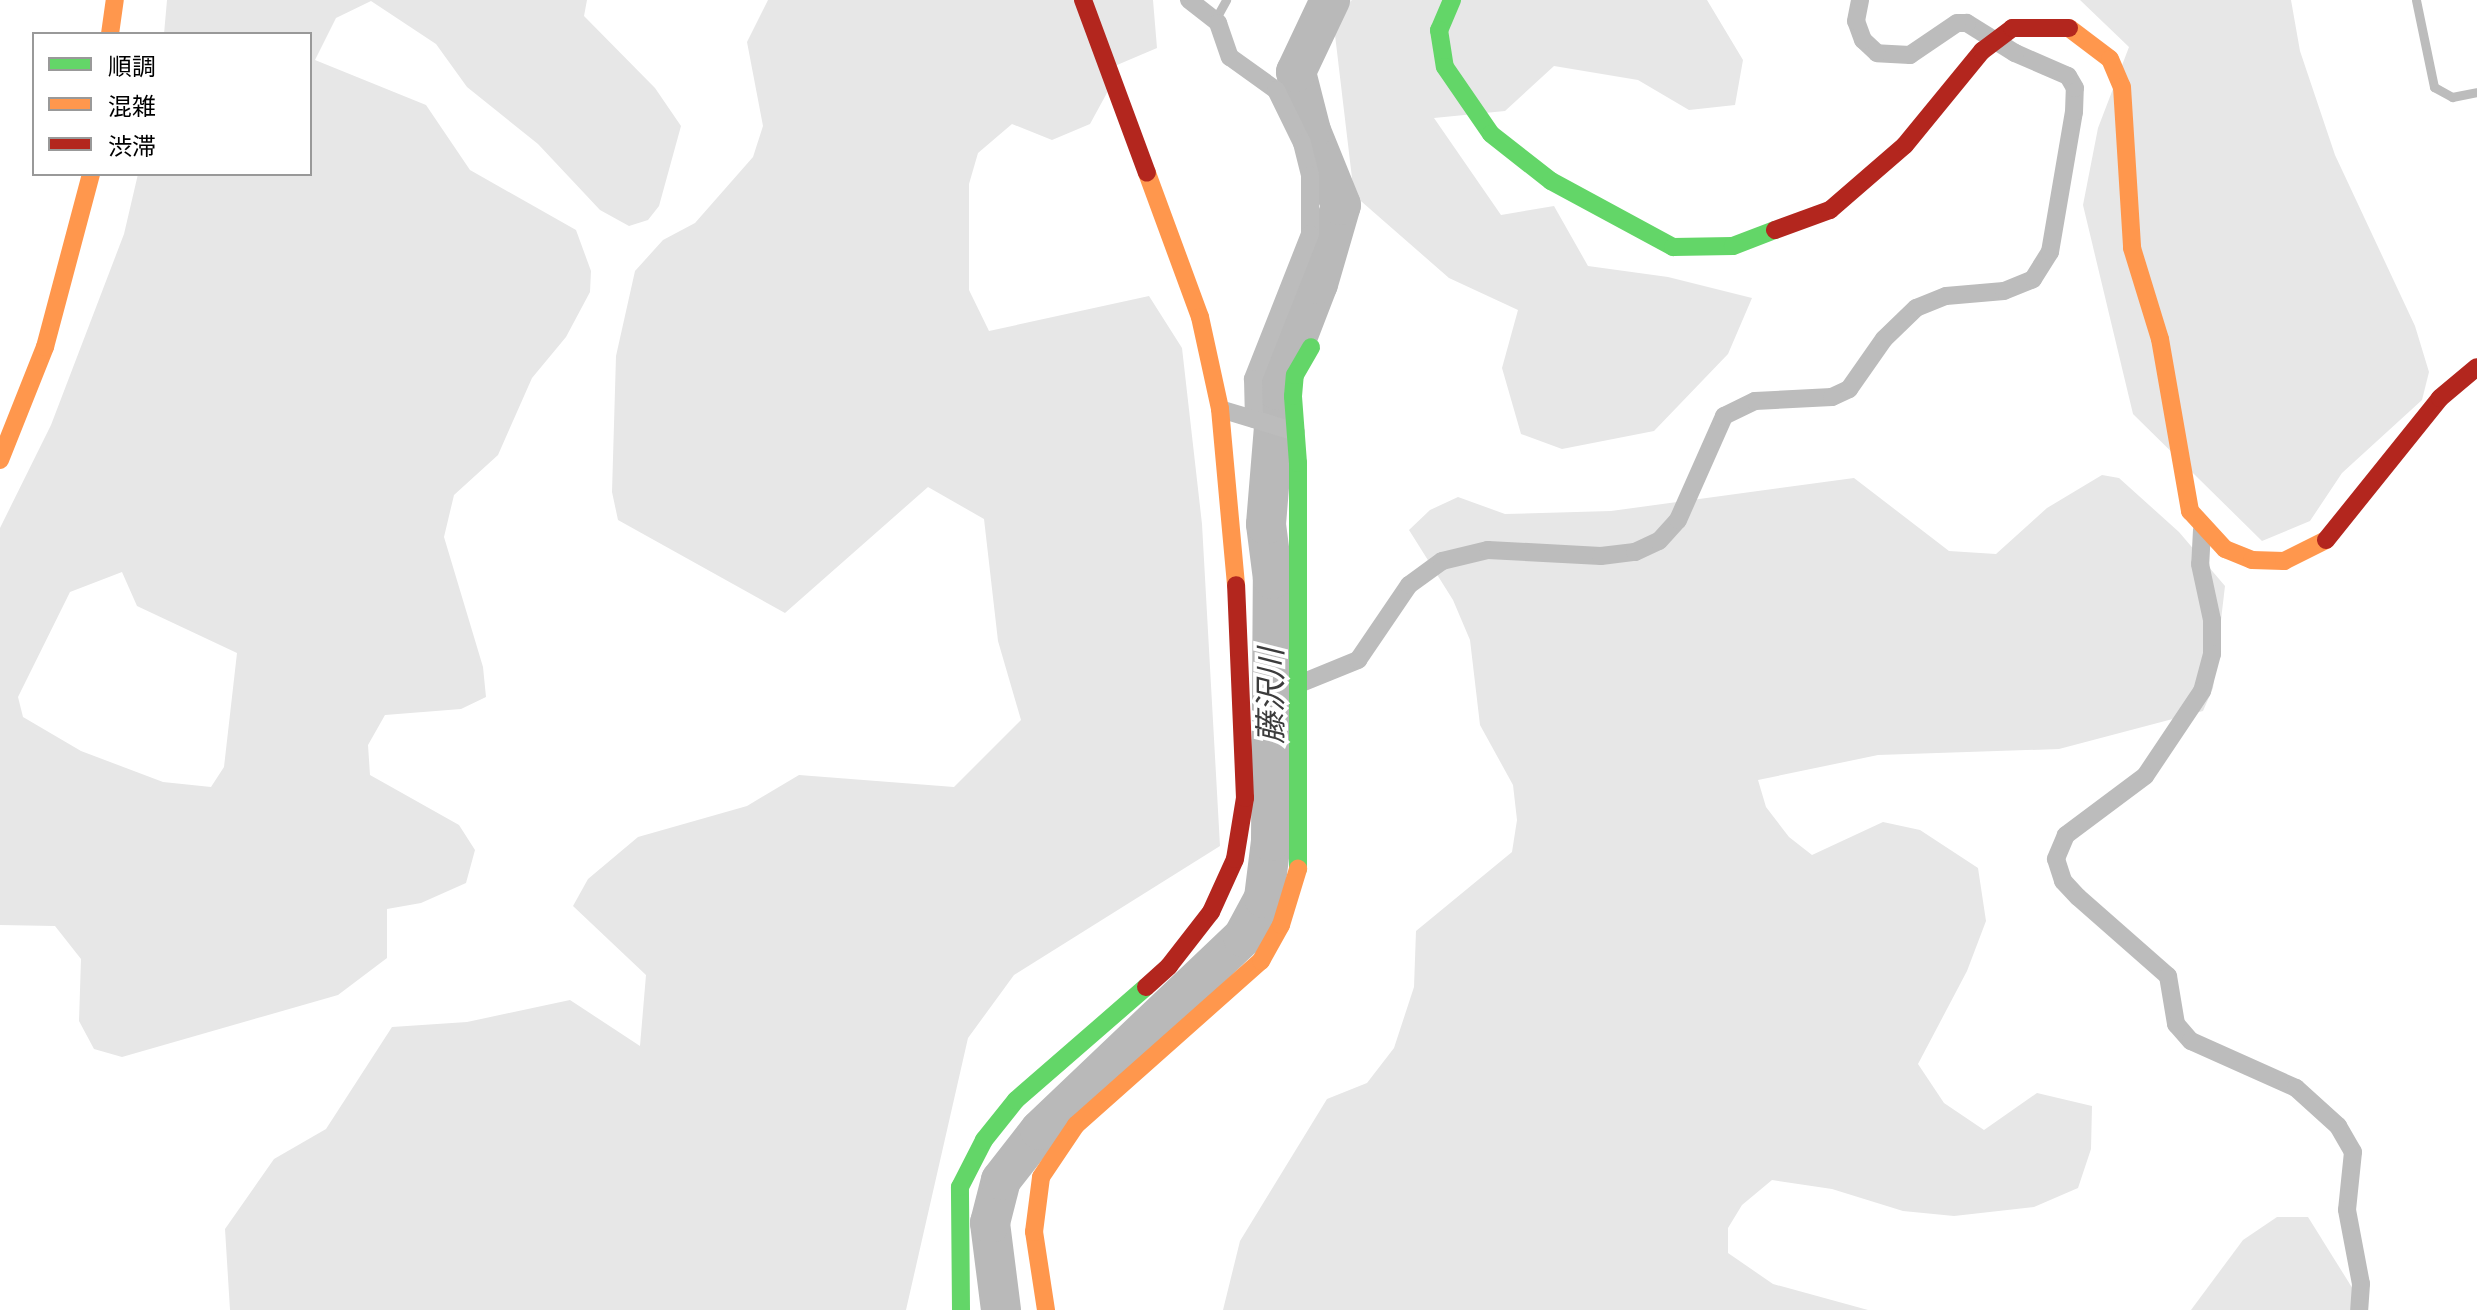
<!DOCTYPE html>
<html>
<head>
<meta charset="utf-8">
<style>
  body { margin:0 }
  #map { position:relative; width:2477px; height:1310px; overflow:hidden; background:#fff; font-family:Karla,"Noto Sans JP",sans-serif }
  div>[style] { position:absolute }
  .green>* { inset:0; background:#e7e7e7 }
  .river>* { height:40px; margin:-20px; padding:0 20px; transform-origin:20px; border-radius:20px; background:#b9b9b9 }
  .lane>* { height:9px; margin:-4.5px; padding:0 4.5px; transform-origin:4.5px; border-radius:4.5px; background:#bcbcbc }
  .street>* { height:18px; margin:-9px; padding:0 9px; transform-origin:9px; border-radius:9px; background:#bcbcbc }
  .fast>* { height:18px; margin:-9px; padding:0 9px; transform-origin:9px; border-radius:9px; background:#63d668 }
  .slow>* { height:18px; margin:-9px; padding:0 9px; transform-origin:9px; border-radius:9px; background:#ff974d }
  .jam>* { height:18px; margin:-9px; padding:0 9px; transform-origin:9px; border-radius:9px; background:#b3261e }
  span { translate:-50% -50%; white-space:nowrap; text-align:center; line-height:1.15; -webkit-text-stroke:7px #fff; paint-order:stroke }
  .water-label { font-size:32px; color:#3c3c3c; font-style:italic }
  .legend { position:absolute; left:32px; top:32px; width:280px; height:144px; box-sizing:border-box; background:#fff; border:2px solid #999; margin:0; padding:10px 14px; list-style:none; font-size:24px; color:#000 }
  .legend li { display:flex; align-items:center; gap:16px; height:40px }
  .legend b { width:40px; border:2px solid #999 }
</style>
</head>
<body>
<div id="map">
  <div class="green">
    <i style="clip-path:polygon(evenodd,167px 0,587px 0,584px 16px,655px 88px,681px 126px,659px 206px,648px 220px,629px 226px,600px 210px,538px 144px,467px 87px,436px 44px,371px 1px,336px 18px,315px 60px,426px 105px,470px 170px,576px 230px,591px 271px,590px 292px,566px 337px,532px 378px,498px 455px,454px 495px,444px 537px,483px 667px,486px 697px,461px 709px,385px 715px,368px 745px,370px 775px,459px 825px,475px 850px,466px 883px,421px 903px,387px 909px,387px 958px,338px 995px,122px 1057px,94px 1049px,79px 1021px,81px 959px,55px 926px,0 925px,0 528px,51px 425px,124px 234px,138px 174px,310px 174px,310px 34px,164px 34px,167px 0,122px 572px,137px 606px,237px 653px,224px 767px,211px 787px,163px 782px,81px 751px,23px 717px,18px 697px,70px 592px,122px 572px)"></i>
    <i style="clip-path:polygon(768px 0,1153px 0,1157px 48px,1110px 68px,1108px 91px,1090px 124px,1052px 140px,1012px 124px,978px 153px,969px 184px,969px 290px,989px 331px,1149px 296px,1182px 348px,1202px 524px,1220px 846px,1014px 975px,968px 1038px,906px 1310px,230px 1310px,225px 1229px,274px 1159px,326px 1129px,392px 1027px,467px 1022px,570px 1000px,640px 1046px,646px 975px,573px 906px,588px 879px,638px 837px,747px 806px,799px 775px,954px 787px,1021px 720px,998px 641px,984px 519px,928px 487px,785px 613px,618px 520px,612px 492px,616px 356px,635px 271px,663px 240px,695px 223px,753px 157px,763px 126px,747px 42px)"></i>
    <i style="clip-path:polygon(1352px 0,1707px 0,1743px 60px,1735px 105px,1689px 110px,1638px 80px,1554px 66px,1505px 111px,1434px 118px,1501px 215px,1554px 206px,1588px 266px,1668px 277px,1752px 298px,1728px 354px,1654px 431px,1562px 449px,1521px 434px,1502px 368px,1518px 310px,1449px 278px,1354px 195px,1333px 18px)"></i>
    <i style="clip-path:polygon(2080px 0,2291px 0,2300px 51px,2335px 155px,2415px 326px,2429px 372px,2422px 400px,2342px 473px,2310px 521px,2262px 541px,2133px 414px,2083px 205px,2098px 128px,2129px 47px)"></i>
    <i style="clip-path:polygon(2102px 475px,2119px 478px,2179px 532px,2225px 586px,2213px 688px,2203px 711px,2059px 749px,1878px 755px,1758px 780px,1766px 807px,1789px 837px,1812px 855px,1883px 822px,1920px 830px,1978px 868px,1986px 921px,1967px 971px,1918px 1064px,1944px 1103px,1984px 1130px,2037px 1093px,2092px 1106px,2091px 1149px,2078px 1188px,2034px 1207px,1954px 1216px,1903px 1211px,1832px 1189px,1772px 1180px,1742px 1205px,1728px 1228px,1728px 1253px,1773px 1284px,1868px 1310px,1223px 1310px,1240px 1241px,1327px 1099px,1367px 1083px,1394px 1048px,1414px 987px,1416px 931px,1512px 852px,1517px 820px,1513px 785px,1480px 725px,1470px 640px,1453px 600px,1409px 530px,1430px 510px,1458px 497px,1505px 514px,1611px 511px,1854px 478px,1949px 551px,1996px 554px,2047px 508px)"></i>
    <i style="clip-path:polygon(2277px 1217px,2308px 1217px,2366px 1310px,2191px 1310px,2243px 1240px)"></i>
  </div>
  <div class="river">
    <i style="left:1001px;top:1310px;width:88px;rotate:-97.2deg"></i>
    <i style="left:990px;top:1223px;width:44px;rotate:-75.7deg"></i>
    <i style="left:1001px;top:1180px;width:63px;rotate:-52deg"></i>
    <i style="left:1040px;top:1130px;width:280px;rotate:-43.6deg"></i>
    <i style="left:1243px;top:937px;width:44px;rotate:-61.7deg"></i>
    <i style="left:1264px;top:898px;width:57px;rotate:-83deg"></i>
    <i style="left:1271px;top:841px;width:262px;rotate:-89.6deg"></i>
    <i style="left:1273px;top:579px;width:55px;rotate:-97.3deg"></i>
    <i style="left:1266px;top:524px;width:134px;rotate:-85.3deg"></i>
    <i style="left:1277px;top:390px;width:114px;rotate:-68.9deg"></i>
    <i style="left:1318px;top:284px;width:82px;rotate:-73.8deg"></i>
    <i style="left:1341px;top:205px;width:80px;rotate:-112.1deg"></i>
    <i style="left:1311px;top:131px;width:61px;rotate:-104.3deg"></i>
    <i style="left:1296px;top:72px;width:80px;rotate:-64.7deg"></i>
  </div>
  <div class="lane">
    <i style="left:2416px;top:0;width:89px;rotate:78.3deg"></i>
    <i style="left:2434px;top:87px;width:21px;rotate:29deg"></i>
    <i style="left:2452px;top:97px;width:25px;rotate:-11deg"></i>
    <i style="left:1215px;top:20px;width:23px;rotate:-61deg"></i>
  </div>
  <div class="street">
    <i style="left:1189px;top:0;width:37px;rotate:38deg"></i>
    <i style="left:1218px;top:23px;width:36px;rotate:71deg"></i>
    <i style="left:1230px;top:57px;width:57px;rotate:35.7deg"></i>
    <i style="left:1276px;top:90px;width:59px;rotate:63.9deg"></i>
    <i style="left:1302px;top:143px;width:33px;rotate:76deg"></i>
    <i style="left:1310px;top:175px;width:59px;rotate:90deg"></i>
    <i style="left:1310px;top:234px;width:156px;rotate:111.5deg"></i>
    <i style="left:1253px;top:379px;width:40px;rotate:88.6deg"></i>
    <i style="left:1220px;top:409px;width:79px;rotate:16.8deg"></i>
    <i style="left:2202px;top:530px;width:34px;rotate:93deg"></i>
    <i style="left:2200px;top:564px;width:57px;rotate:77.9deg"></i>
    <i style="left:2212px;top:620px;width:34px;rotate:90deg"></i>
    <i style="left:2212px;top:654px;width:38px;rotate:105deg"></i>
    <i style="left:2202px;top:691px;width:102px;rotate:123.8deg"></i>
    <i style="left:2145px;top:776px;width:99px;rotate:143.2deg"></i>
    <i style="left:2066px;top:835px;width:26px;rotate:113deg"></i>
    <i style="left:2056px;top:859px;width:23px;rotate:72deg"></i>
    <i style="left:2063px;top:881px;width:22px;rotate:47deg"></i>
    <i style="left:2078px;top:897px;width:120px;rotate:41.3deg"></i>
    <i style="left:2168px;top:976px;width:49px;rotate:80.5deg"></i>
    <i style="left:2176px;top:1024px;width:23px;rotate:49deg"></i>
    <i style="left:2191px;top:1041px;width:115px;rotate:24.1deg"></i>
    <i style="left:2296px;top:1088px;width:57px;rotate:42.1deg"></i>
    <i style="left:2338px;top:1126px;width:30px;rotate:60deg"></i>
    <i style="left:2353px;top:1152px;width:58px;rotate:95.9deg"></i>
    <i style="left:2347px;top:1210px;width:75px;rotate:79.3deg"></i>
    <i style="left:2361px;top:1284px;width:26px;rotate:94deg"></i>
    <i style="left:1299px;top:684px;width:64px;rotate:-22.1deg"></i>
    <i style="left:1358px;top:660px;width:91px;rotate:-55.8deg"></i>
    <i style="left:1409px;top:585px;width:41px;rotate:-36deg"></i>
    <i style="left:1442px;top:561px;width:47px;rotate:-13.4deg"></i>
    <i style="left:1488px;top:550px;width:113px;rotate:3deg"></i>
    <i style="left:1601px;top:556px;width:34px;rotate:-7deg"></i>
    <i style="left:1635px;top:552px;width:26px;rotate:-25deg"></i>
    <i style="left:1659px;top:541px;width:28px;rotate:-48deg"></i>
    <i style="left:1678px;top:520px;width:114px;rotate:-66.1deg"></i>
    <i style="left:1724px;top:416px;width:34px;rotate:-26deg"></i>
    <i style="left:1755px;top:401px;width:77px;rotate:-3deg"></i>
    <i style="left:1832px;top:397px;width:19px;rotate:-25deg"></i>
    <i style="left:1849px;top:389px;width:61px;rotate:-55deg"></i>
    <i style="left:1884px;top:339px;width:45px;rotate:-44.1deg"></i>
    <i style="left:1916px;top:308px;width:32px;rotate:-22deg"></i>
    <i style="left:1946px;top:296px;width:58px;rotate:-4.9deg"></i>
    <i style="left:2004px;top:291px;width:31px;rotate:-22deg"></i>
    <i style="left:2033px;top:279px;width:32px;rotate:-58deg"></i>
    <i style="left:2050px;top:252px;width:142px;rotate:-80.3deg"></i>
    <i style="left:2074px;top:112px;width:24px;rotate:-88deg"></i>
    <i style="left:2075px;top:88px;width:14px;rotate:-120deg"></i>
    <i style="left:2068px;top:76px;width:58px;rotate:-156.5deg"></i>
    <i style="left:2015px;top:53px;width:57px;rotate:-148deg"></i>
    <i style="left:1967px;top:23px;width:10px;rotate:180deg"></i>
    <i style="left:1957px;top:23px;width:57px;rotate:145.8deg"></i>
    <i style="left:1910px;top:55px;width:33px;rotate:-177deg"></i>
    <i style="left:1877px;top:53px;width:19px;rotate:-137deg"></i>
    <i style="left:1863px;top:40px;width:20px;rotate:-110deg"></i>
    <i style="left:1856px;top:21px;width:21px;rotate:-79deg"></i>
  </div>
  <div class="fast">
    <i style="left:1452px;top:0;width:33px;rotate:113deg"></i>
    <i style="left:1439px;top:30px;width:37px;rotate:81deg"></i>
    <i style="left:1445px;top:67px;width:81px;rotate:55.5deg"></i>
    <i style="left:1491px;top:134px;width:76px;rotate:38.1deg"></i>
    <i style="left:1551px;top:181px;width:139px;rotate:28.4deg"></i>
    <i style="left:1673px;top:247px;width:60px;rotate:-1deg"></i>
    <i style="left:1733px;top:246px;width:45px;rotate:-20.9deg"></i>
    <i style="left:1298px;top:869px;width:406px;rotate:-90deg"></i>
    <i style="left:1298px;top:463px;width:67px;rotate:-94.3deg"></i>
    <i style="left:1293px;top:396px;width:21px;rotate:-85deg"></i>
    <i style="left:1295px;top:375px;width:32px;rotate:-60deg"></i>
    <i style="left:961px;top:1310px;width:123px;rotate:-90.5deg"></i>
    <i style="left:960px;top:1187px;width:53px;rotate:-62.9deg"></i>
    <i style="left:984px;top:1140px;width:51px;rotate:-51.3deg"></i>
    <i style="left:1016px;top:1100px;width:172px;rotate:-41deg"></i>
  </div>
  <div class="slow">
    <i style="left:2069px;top:28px;width:51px;rotate:37.1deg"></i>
    <i style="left:2110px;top:59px;width:30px;rotate:67deg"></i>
    <i style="left:2122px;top:87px;width:161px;rotate:86.4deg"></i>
    <i style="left:2132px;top:248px;width:95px;rotate:72.9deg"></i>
    <i style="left:2160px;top:339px;width:175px;rotate:80.1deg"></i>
    <i style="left:2190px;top:511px;width:52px;rotate:47.4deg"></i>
    <i style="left:2225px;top:549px;width:29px;rotate:22deg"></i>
    <i style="left:2252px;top:560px;width:32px;rotate:2deg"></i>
    <i style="left:2284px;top:561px;width:47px;rotate:-26.6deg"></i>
    <i style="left:110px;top:34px;width:34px;rotate:-82deg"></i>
    <i style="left:1147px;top:173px;width:153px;rotate:69.8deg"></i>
    <i style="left:1200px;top:317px;width:94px;rotate:77.7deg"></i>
    <i style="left:1220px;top:409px;width:177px;rotate:84.8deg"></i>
    <i style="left:0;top:460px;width:122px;rotate:-68.3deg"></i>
    <i style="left:45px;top:347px;width:179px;rotate:-75.1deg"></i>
    <i style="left:1046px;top:1310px;width:79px;rotate:-98.7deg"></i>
    <i style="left:1034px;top:1232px;width:55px;rotate:-82.7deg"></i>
    <i style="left:1041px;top:1177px;width:63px;rotate:-56.1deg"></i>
    <i style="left:1076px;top:1125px;width:247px;rotate:-41.6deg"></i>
    <i style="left:1261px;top:961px;width:41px;rotate:-60.9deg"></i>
    <i style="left:1281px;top:925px;width:59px;rotate:-73.1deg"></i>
  </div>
  <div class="jam">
    <i style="left:1083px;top:0;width:184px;rotate:69.7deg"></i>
    <i style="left:1775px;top:230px;width:59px;rotate:-20deg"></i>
    <i style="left:1830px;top:210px;width:99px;rotate:-40.9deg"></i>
    <i style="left:1905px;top:145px;width:122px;rotate:-50.7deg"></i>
    <i style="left:1982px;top:51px;width:38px;rotate:-37deg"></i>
    <i style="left:2012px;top:28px;width:57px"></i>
    <i style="left:2326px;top:540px;width:182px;rotate:-51.2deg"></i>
    <i style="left:2440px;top:398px;width:48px;rotate:-40deg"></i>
    <i style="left:1146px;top:987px;width:31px;rotate:-42deg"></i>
    <i style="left:1169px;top:966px;width:68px;rotate:-52.1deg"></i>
    <i style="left:1211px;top:912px;width:58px;rotate:-65.6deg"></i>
    <i style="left:1235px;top:859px;width:62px;rotate:-80.7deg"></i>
    <i style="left:1245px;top:798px;width:213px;rotate:-92.4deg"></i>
  </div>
  <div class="water-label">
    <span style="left:1272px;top:696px;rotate:-90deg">藤沢川</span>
  </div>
  <ul class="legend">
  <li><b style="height:10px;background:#63d668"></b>順調</li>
  <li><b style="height:10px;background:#ff974d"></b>混雑</li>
  <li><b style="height:10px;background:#b3261e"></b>渋滞</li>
  </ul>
</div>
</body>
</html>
